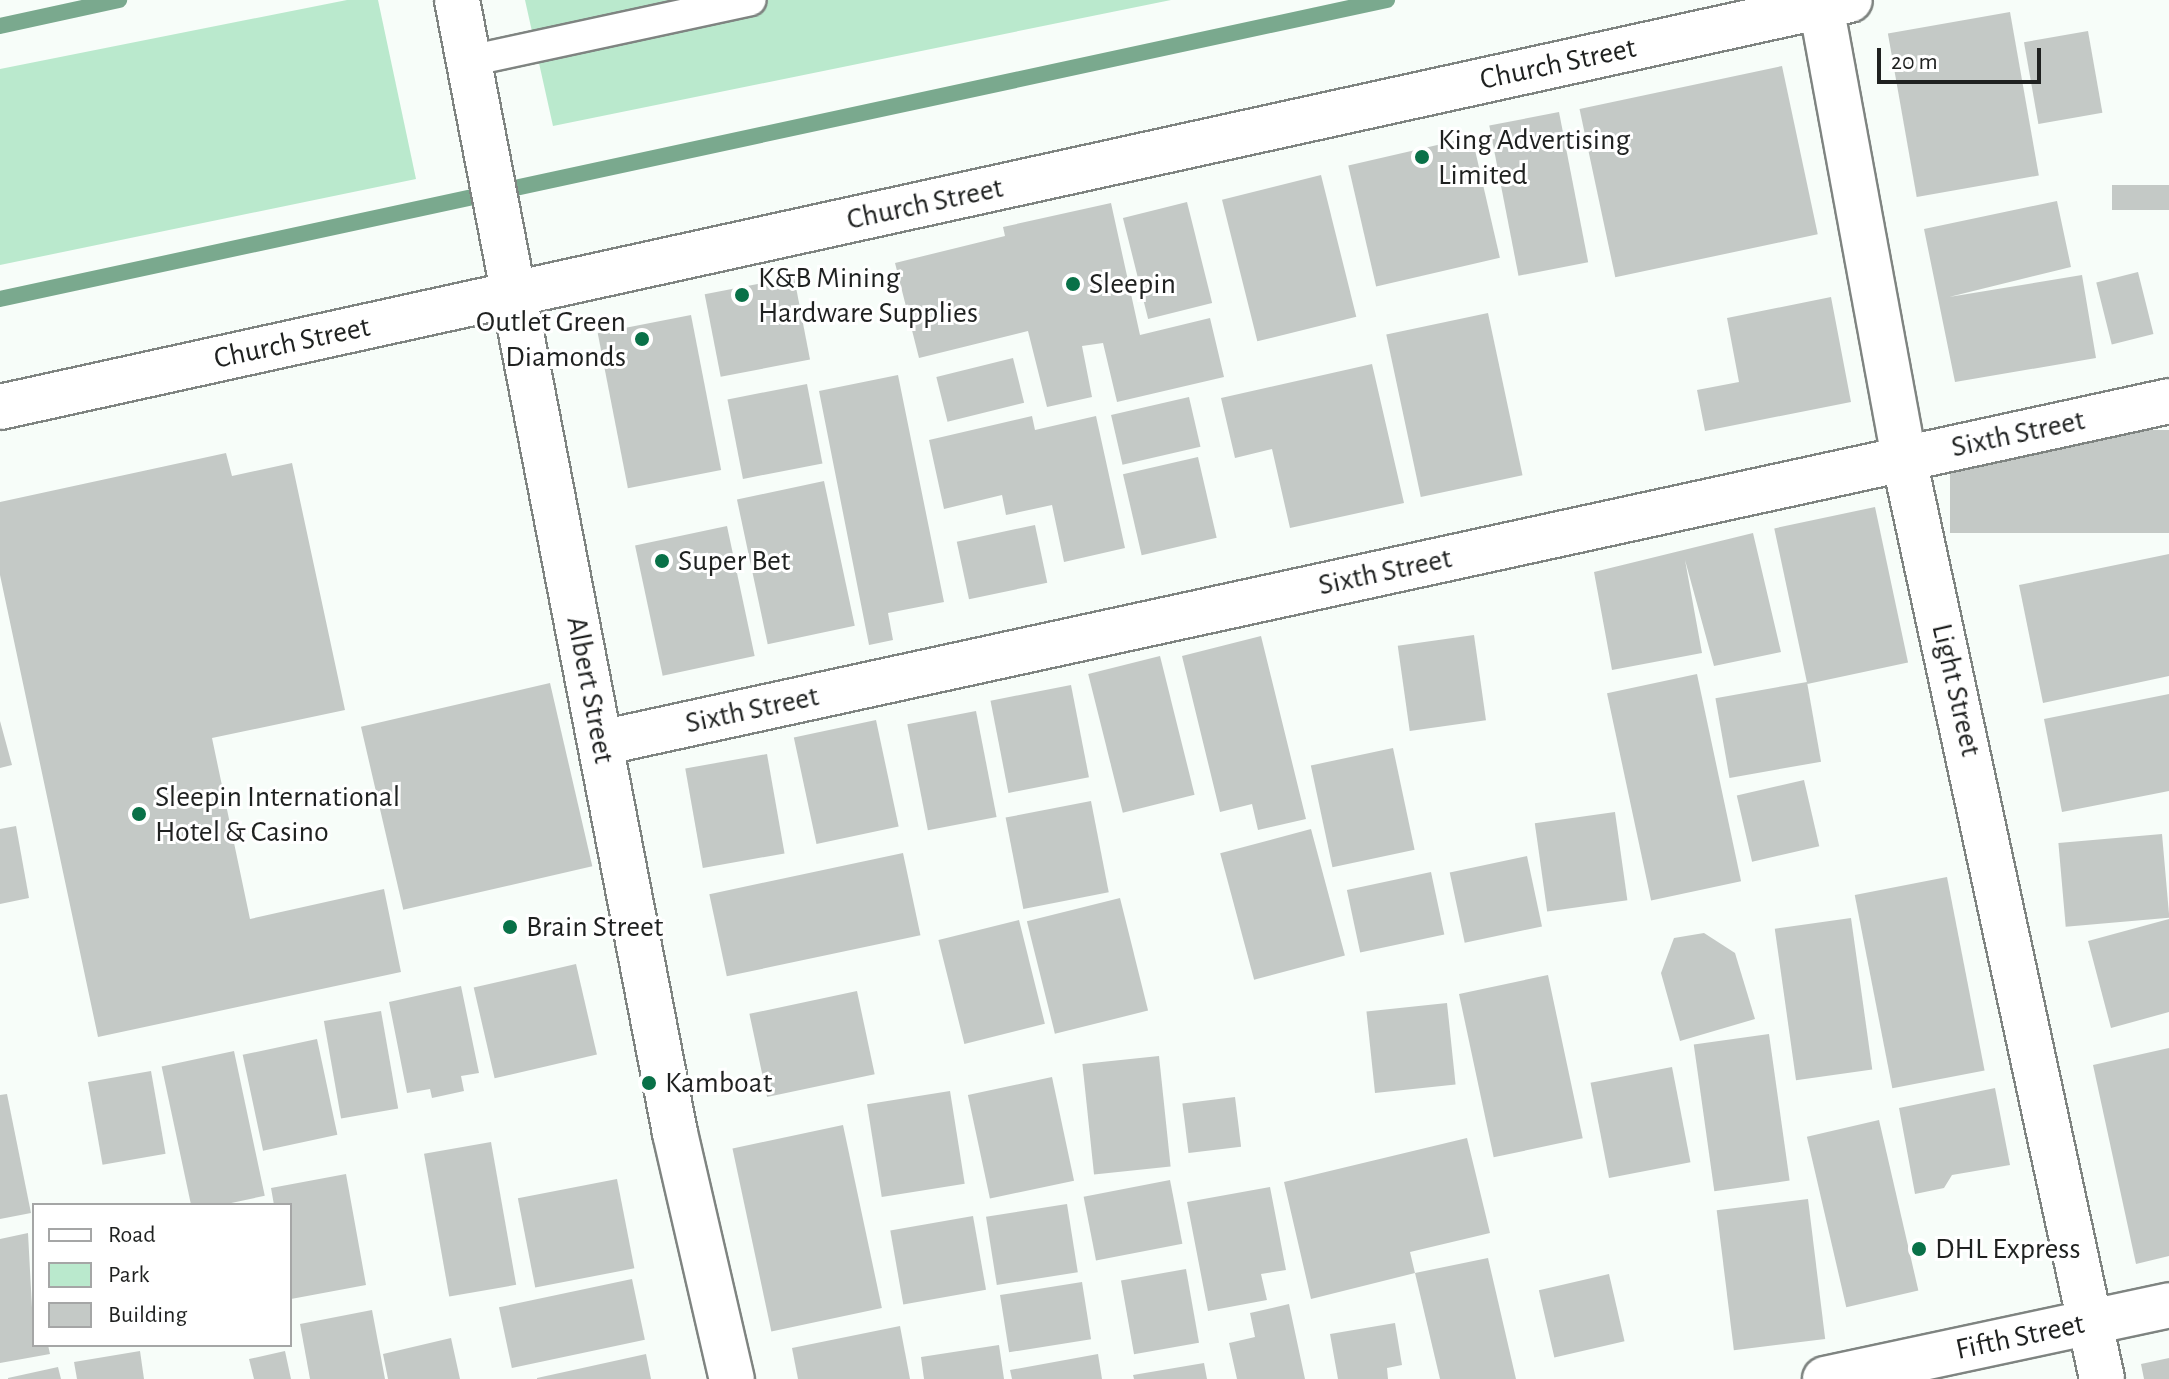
<!DOCTYPE html>
<html>
<head>
<meta charset="utf-8">
<style>
  body { margin:0 }
  #map { position:relative; width:2169px; height:1379px; overflow:hidden; background:#f7fdf9; font-family:"Alegreya Sans",sans-serif }
  div>[style] { position:absolute }
  .green>* { inset:0; background:#bae9cd }
  .stream>* { height:16px; margin:-8px; padding:0 8px; transform-origin:8px; border-radius:8px; background:#7aa98e }
  .building>* { inset:0; background:#c4c9c6; transform-origin:0 0 }
  .roads { filter:drop-shadow(2px 0 #7f8481) drop-shadow(-2px 0 #7f8481) drop-shadow(0 2px #7f8481) drop-shadow(0 -2px #7f8481) }
  .service>* { height:30px; margin:-15px; padding:0 15px; transform-origin:15px; border-radius:15px; background:#fff }
  .minor>* { height:44px; margin:-22px; padding:0 22px; transform-origin:22px; border-radius:22px; background:#fff }
  .tertiary>* { height:44px; margin:-22px; padding:0 22px; transform-origin:22px; border-radius:22px; background:#fff }
  .dots>* { width:22px; height:22px; translate:-50% -50%; box-sizing:border-box; border:4px solid #fff; border-radius:50% }
  span { translate:-50% -50%; white-space:nowrap; text-align:center; line-height:1.15; -webkit-text-stroke:6px #fff; paint-order:stroke }
  .street-label { font-size:30px; color:#1f2120 }
  .poi-label { font-size:30px; color:#1f2120 }
  .left { translate:0 -50%; text-align:left }
  .right { translate:-100% -50%; text-align:right }
  .legend { position:absolute; left:32px; top:1203px; width:260px; height:144px; box-sizing:border-box; background:#fff; border:2px solid #a5a6a6; margin:0; padding:10px 14px; list-style:none; font-size:24px; color:#1f2120 }
  .legend li { display:flex; align-items:center; gap:16px; height:40px }
  .legend b { width:40px; border:2px solid #a5a6a6 }
  .scale { position:absolute; left:1877px; top:48px; width:164px; height:36px; box-sizing:border-box; border:4px solid #1f2120; border-top:0; padding-left:10px; font-size:24px; line-height:28px; white-space:nowrap; color:#1f2120; -webkit-text-stroke:6px #fff; paint-order:stroke }
</style>
</head>
<body>
<div id="map">
  <div class="green">
    <i style="clip-path:polygon(347px 0,378px 0,416px 179px,0 265px,0 69px)"></i>
    <i style="clip-path:polygon(525px 0,1171px 0,553px 126px)"></i>
  </div>
  <div class="stream">
    <i style="left:0;top:26px;width:122px;rotate:-12.3deg"></i>
    <i style="left:0;top:299px;width:1419px;rotate:-12.17deg"></i>
  </div>
  <div class="building">
    <i style="left:2010px;top:12px;width:166px;height:124px;rotate:80deg"></i>
    <i style="left:2088px;top:31px;width:83px;height:65px;rotate:80deg"></i>
    <i style="left:1782px;top:66px;width:172px;height:207px;rotate:78deg"></i>
    <i style="left:1559px;top:112px;width:153px;height:71px;rotate:79deg"></i>
    <i style="left:1472px;top:137px;width:124px;height:127px;rotate:77deg"></i>
    <i style="left:1321px;top:175px;width:146px;height:102px;rotate:76deg"></i>
    <i style="left:2169px;top:185px;width:25px;height:57px;rotate:90deg"></i>
    <i style="clip-path:polygon(2057px 201px,2071px 267px,1949px 297px,2082px 275px,2096px 358px,1955px 382px,1924px 229px)"></i>
    <i style="left:1187px;top:202px;width:104px;height:66px;rotate:76deg"></i>
    <i style="clip-path:polygon(1111px 203px,1140px 335px,1210px 318px,1224px 377px,1117px 402px,1103px 343px,1082px 346px,1092px 397px,1047px 407px,1028px 331px,919px 358px,895px 263px,1005px 236px,1003px 227px)"></i>
    <i style="left:2138px;top:272px;width:64px;height:43px;rotate:76deg"></i>
    <i style="left:794px;top:277px;width:84px;height:91px;rotate:79deg"></i>
    <i style="clip-path:polygon(1831px 297px,1851px 402px,1705px 431px,1697px 390px,1739px 382px,1727px 318px)"></i>
    <i style="left:1488px;top:313px;width:166px;height:104px;rotate:78deg"></i>
    <i style="left:691px;top:315px;width:158px;height:95px;rotate:79deg"></i>
    <i style="left:1013px;top:358px;width:46px;height:79px;rotate:76deg"></i>
    <i style="clip-path:polygon(1372px 364px,1404px 503px,1290px 528px,1272px 449px,1235px 458px,1221px 398px)"></i>
    <i style="clip-path:polygon(898px 375px,944px 602px,888px 613px,893px 640px,869px 645px,819px 391px)"></i>
    <i style="left:807px;top:384px;width:81px;height:81px;rotate:79deg"></i>
    <i style="left:1189px;top:397px;width:51px;height:80px;rotate:77deg"></i>
    <i style="clip-path:polygon(1032px 416px,1035px 430px,1096px 416px,1125px 548px,1064px 562px,1052px 505px,1006px 515px,1002px 495px,944px 509px,929px 440px)"></i>
    <i style="left:2169px;top:430px;width:103px;height:219px;rotate:90deg"></i>
    <i style="clip-path:polygon(226px 453px,232px 476px,292px 463px,345px 710px,212px 738px,250px 919px,384px 889px,401px 972px,98px 1037px,0 575px,0 502px)"></i>
    <i style="left:1198px;top:457px;width:83px;height:77px;rotate:77deg"></i>
    <i style="left:824px;top:481px;width:148px;height:89px;rotate:78deg"></i>
    <i style="left:1875px;top:507px;width:159px;height:103px;rotate:78deg"></i>
    <i style="left:1035px;top:525px;width:59px;height:80px;rotate:78deg"></i>
    <i style="left:727px;top:526px;width:133px;height:94px;rotate:78deg"></i>
    <i style="clip-path:polygon(1753px 533px,1781px 652px,1714px 666px,1685px 560px,1702px 653px,1612px 670px,1594px 572px)"></i>
    <i style="clip-path:polygon(2169px 554px,2169px 676px,2043px 703px,2019px 585px)"></i>
    <i style="left:1474px;top:635px;width:86px;height:77px;rotate:82deg"></i>
    <i style="clip-path:polygon(1261px 636px,1306px 819px,1258px 830px,1252px 804px,1220px 812px,1182px 656px)"></i>
    <i style="left:1160px;top:656px;width:143px;height:74px;rotate:76deg"></i>
    <i style="left:1697px;top:674px;width:212px;height:92px;rotate:78deg"></i>
    <i style="left:1807px;top:682px;width:81px;height:93px;rotate:80deg"></i>
    <i style="left:550px;top:683px;width:188px;height:194px;rotate:77deg"></i>
    <i style="left:1071px;top:685px;width:94px;height:82px;rotate:79deg"></i>
    <i style="clip-path:polygon(2169px 694px,2169px 791px,2062px 812px,2044px 719px)"></i>
    <i style="left:976px;top:711px;width:108px;height:70px;rotate:79deg"></i>
    <i style="left:876px;top:720px;width:109px;height:84px;rotate:78deg"></i>
    <i style="clip-path:polygon(0 721px,12px 765px,0 768px)"></i>
    <i style="left:1393px;top:748px;width:104px;height:84px;rotate:78deg"></i>
    <i style="left:767px;top:754px;width:101px;height:83px;rotate:80deg"></i>
    <i style="left:1804px;top:780px;width:68px;height:69px;rotate:77deg"></i>
    <i style="left:1091px;top:801px;width:93px;height:87px;rotate:79deg"></i>
    <i style="left:1615px;top:812px;width:89px;height:81px;rotate:82deg"></i>
    <i style="clip-path:polygon(16px 826px,29px 898px,0 904px,0 829px)"></i>
    <i style="left:1311px;top:829px;width:131px;height:94px;rotate:75deg"></i>
    <i style="left:2162px;top:834px;width:84px;height:104px;rotate:85deg"></i>
    <i style="left:903px;top:853px;width:84px;height:198px;rotate:78deg"></i>
    <i style="left:1527px;top:856px;width:72px;height:79px;rotate:78deg"></i>
    <i style="left:1431px;top:872px;width:64px;height:86px;rotate:78deg"></i>
    <i style="left:1947px;top:877px;width:197px;height:94px;rotate:79deg"></i>
    <i style="left:1120px;top:898px;width:116px;height:96px;rotate:76deg"></i>
    <i style="left:1851px;top:918px;width:153px;height:77px;rotate:82deg"></i>
    <i style="clip-path:polygon(2169px 919px,2169px 1012px,2111px 1028px,2088px 941px)"></i>
    <i style="left:1019px;top:920px;width:107px;height:83px;rotate:76deg"></i>
    <i style="clip-path:polygon(1704px 933px,1735px 953px,1755px 1019px,1680px 1041px,1661px 973px,1674px 938px)"></i>
    <i style="left:576px;top:964px;width:93px;height:105px;rotate:77deg"></i>
    <i style="left:1548px;top:975px;width:167px;height:91px;rotate:78deg"></i>
    <i style="clip-path:polygon(461px 986px,479px 1073px,461px 1076px,464px 1091px,432px 1098px,430px 1089px,407px 1093px,389px 1002px)"></i>
    <i style="left:857px;top:991px;width:85px;height:110px;rotate:78deg"></i>
    <i style="left:1447px;top:1003px;width:82px;height:81px;rotate:84deg"></i>
    <i style="left:381px;top:1011px;width:99px;height:58px;rotate:80deg"></i>
    <i style="left:1769px;top:1034px;width:148px;height:76px;rotate:82deg"></i>
    <i style="left:317px;top:1039px;width:98px;height:76px;rotate:78deg"></i>
    <i style="clip-path:polygon(2169px 1048px,2169px 1256px,2136px 1264px,2093px 1065px)"></i>
    <i style="left:234px;top:1051px;width:148px;height:74px;rotate:78deg"></i>
    <i style="left:1159px;top:1056px;width:111px;height:77px;rotate:84deg"></i>
    <i style="left:1672px;top:1067px;width:97px;height:83px;rotate:79deg"></i>
    <i style="left:151px;top:1071px;width:84px;height:64px;rotate:80deg"></i>
    <i style="left:1052px;top:1077px;width:106px;height:86px;rotate:78deg"></i>
    <i style="clip-path:polygon(1995px 1088px,2010px 1165px,1952px 1175px,1944px 1188px,1915px 1194px,1899px 1108px)"></i>
    <i style="left:950px;top:1091px;width:94px;height:84px;rotate:81deg"></i>
    <i style="clip-path:polygon(7px 1094px,31px 1213px,0 1219px,0 1095px)"></i>
    <i style="left:1235px;top:1097px;width:50px;height:53px;rotate:83deg"></i>
    <i style="left:1879px;top:1120px;width:175px;height:74px;rotate:77deg"></i>
    <i style="left:843px;top:1125px;width:187px;height:113px;rotate:78deg"></i>
    <i style="clip-path:polygon(1467px 1138px,1490px 1233px,1410px 1252px,1415px 1273px,1311px 1299px,1284px 1182px)"></i>
    <i style="left:491px;top:1142px;width:145px;height:68px;rotate:80deg"></i>
    <i style="clip-path:polygon(346px 1174px,366px 1285px,291px 1299px,290px 1205px,274px 1205px,271px 1188px)"></i>
    <i style="left:617px;top:1179px;width:91px;height:101px;rotate:79deg"></i>
    <i style="left:1170px;top:1180px;width:65px;height:88px;rotate:79deg"></i>
    <i style="clip-path:polygon(1270px 1187px,1286px 1270px,1261px 1274px,1267px 1300px,1208px 1311px,1187px 1202px)"></i>
    <i style="left:1808px;top:1199px;width:141px;height:92px;rotate:83deg"></i>
    <i style="left:1067px;top:1204px;width:69px;height:82px;rotate:81deg"></i>
    <i style="left:973px;top:1216px;width:75px;height:84px;rotate:80deg"></i>
    <i style="clip-path:polygon(28px 1233px,34px 1345px,48px 1345px,50px 1354px,0 1363px,0 1239px)"></i>
    <i style="clip-path:polygon(1488px 1258px,1516px 1379px,1440px 1379px,1415px 1273px)"></i>
    <i style="left:1186px;top:1269px;width:75px;height:66px;rotate:80deg"></i>
    <i style="left:1609px;top:1274px;width:69px;height:72px;rotate:77deg"></i>
    <i style="left:632px;top:1279px;width:62px;height:136px;rotate:78deg"></i>
    <i style="left:1082px;top:1282px;width:58px;height:83px;rotate:81deg"></i>
    <i style="clip-path:polygon(1289px 1304px,1305px 1379px,1237px 1379px,1229px 1343px,1255px 1337px,1250px 1313px)"></i>
    <i style="clip-path:polygon(372px 1310px,385px 1379px,310px 1379px,300px 1324px)"></i>
    <i style="clip-path:polygon(1395px 1323px,1402px 1365px,1387px 1368px,1388px 1379px,1338px 1379px,1330px 1334px)"></i>
    <i style="clip-path:polygon(900px 1326px,910px 1379px,798px 1379px,792px 1348px)"></i>
    <i style="clip-path:polygon(451px 1338px,460px 1379px,388px 1379px,383px 1354px)"></i>
    <i style="clip-path:polygon(999px 1345px,1004px 1379px,924px 1379px,921px 1357px)"></i>
    <i style="clip-path:polygon(140px 1351px,144px 1379px,77px 1379px,74px 1362px)"></i>
    <i style="clip-path:polygon(285px 1351px,291px 1379px,254px 1379px,249px 1359px)"></i>
    <i style="clip-path:polygon(646px 1354px,651px 1379px,537px 1379px,537px 1378px)"></i>
    <i style="clip-path:polygon(1098px 1354px,1102px 1379px,1012px 1379px,1010px 1370px)"></i>
    <i style="clip-path:polygon(2169px 1358px,2169px 1379px,2144px 1379px,2141px 1364px)"></i>
    <i style="clip-path:polygon(1204px 1363px,1207px 1379px,1134px 1379px,1133px 1375px)"></i>
    <i style="clip-path:polygon(58px 1367px,61px 1379px,8px 1379px,8px 1378px)"></i>
  </div>
  <div class="roads">
    <div class="service">
      <i style="left:469px;top:61px;width:288px;rotate:-12.2deg"></i>
    </div>
    <div class="minor">
      <i style="left:1820px;top:0;width:467px;rotate:79.6deg"></i>
      <i style="left:1904px;top:459px;width:941px;rotate:77.85deg"></i>
      <i style="left:601px;top:743px;width:1605px;rotate:-12.3deg"></i>
      <i style="left:1825px;top:1379px;width:352px;rotate:-12.1deg"></i>
    </div>
    <div class="tertiary">
      <i style="left:457px;top:0;width:1154px;rotate:79.11deg"></i>
      <i style="left:675px;top:1133px;width:253px;rotate:77deg"></i>
      <i style="left:0;top:407px;width:1894px;rotate:-12.41deg"></i>
    </div>
  </div>
  <div class="dots">
    <i style="left:1422px;top:157px;background:#097148"></i>
    <i style="left:1073px;top:284px;background:#097148"></i>
    <i style="left:742px;top:295px;background:#097148"></i>
    <i style="left:642px;top:339px;background:#097148"></i>
    <i style="left:662px;top:561px;background:#097148"></i>
    <i style="left:139px;top:814px;background:#097148"></i>
    <i style="left:510px;top:927px;background:#097148"></i>
    <i style="left:649px;top:1083px;background:#097148"></i>
    <i style="left:1919px;top:1249px;background:#097148"></i>
  </div>
  <div class="street-label">
    <span style="left:1558px;top:64px;rotate:-12deg">Church Street</span>
    <span style="left:925px;top:204px;rotate:-12deg">Church Street</span>
    <span style="left:292px;top:343px;rotate:-12deg">Church Street</span>
    <span style="left:2018px;top:434px;rotate:-12deg">Sixth Street</span>
    <span style="left:1385px;top:572px;rotate:-12deg">Sixth Street</span>
    <span style="left:590px;top:690px;rotate:79deg">Albert Street</span>
    <span style="left:1956px;top:690px;rotate:77deg">Light Street</span>
    <span style="left:752px;top:710px;rotate:-12deg">Sixth Street</span>
    <span style="left:2020px;top:1337px;rotate:-12deg">Fifth Street</span>
  </div>
  <div class="poi-label">
    <span class="left" style="left:1438px;top:157px">King Advertising<br>Limited</span>
    <span class="left" style="left:758px;top:295px">K&amp;B Mining<br>Hardware Supplies</span>
    <span class="left" style="left:1089px;top:284px">Sleepin</span>
    <span class="right" style="left:626px;top:339px">Outlet Green<br>Diamonds</span>
    <span class="left" style="left:678px;top:561px">Super Bet</span>
    <span class="left" style="left:155px;top:814px">Sleepin International<br>Hotel &amp; Casino</span>
    <span class="left" style="left:526px;top:927px">Brain Street</span>
    <span class="left" style="left:665px;top:1083px">Kamboat</span>
    <span class="left" style="left:1935px;top:1249px">DHL Express</span>
  </div>
  <ul class="legend">
  <li><b style="height:10px;background:#fff"></b>Road</li>
  <li><b style="height:22px;background:#bae9cd"></b>Park</li>
  <li><b style="height:22px;background:#c4c9c6"></b>Building</li>
  </ul>
  <div class="scale">20 m</div>
</div>
</body>
</html>
